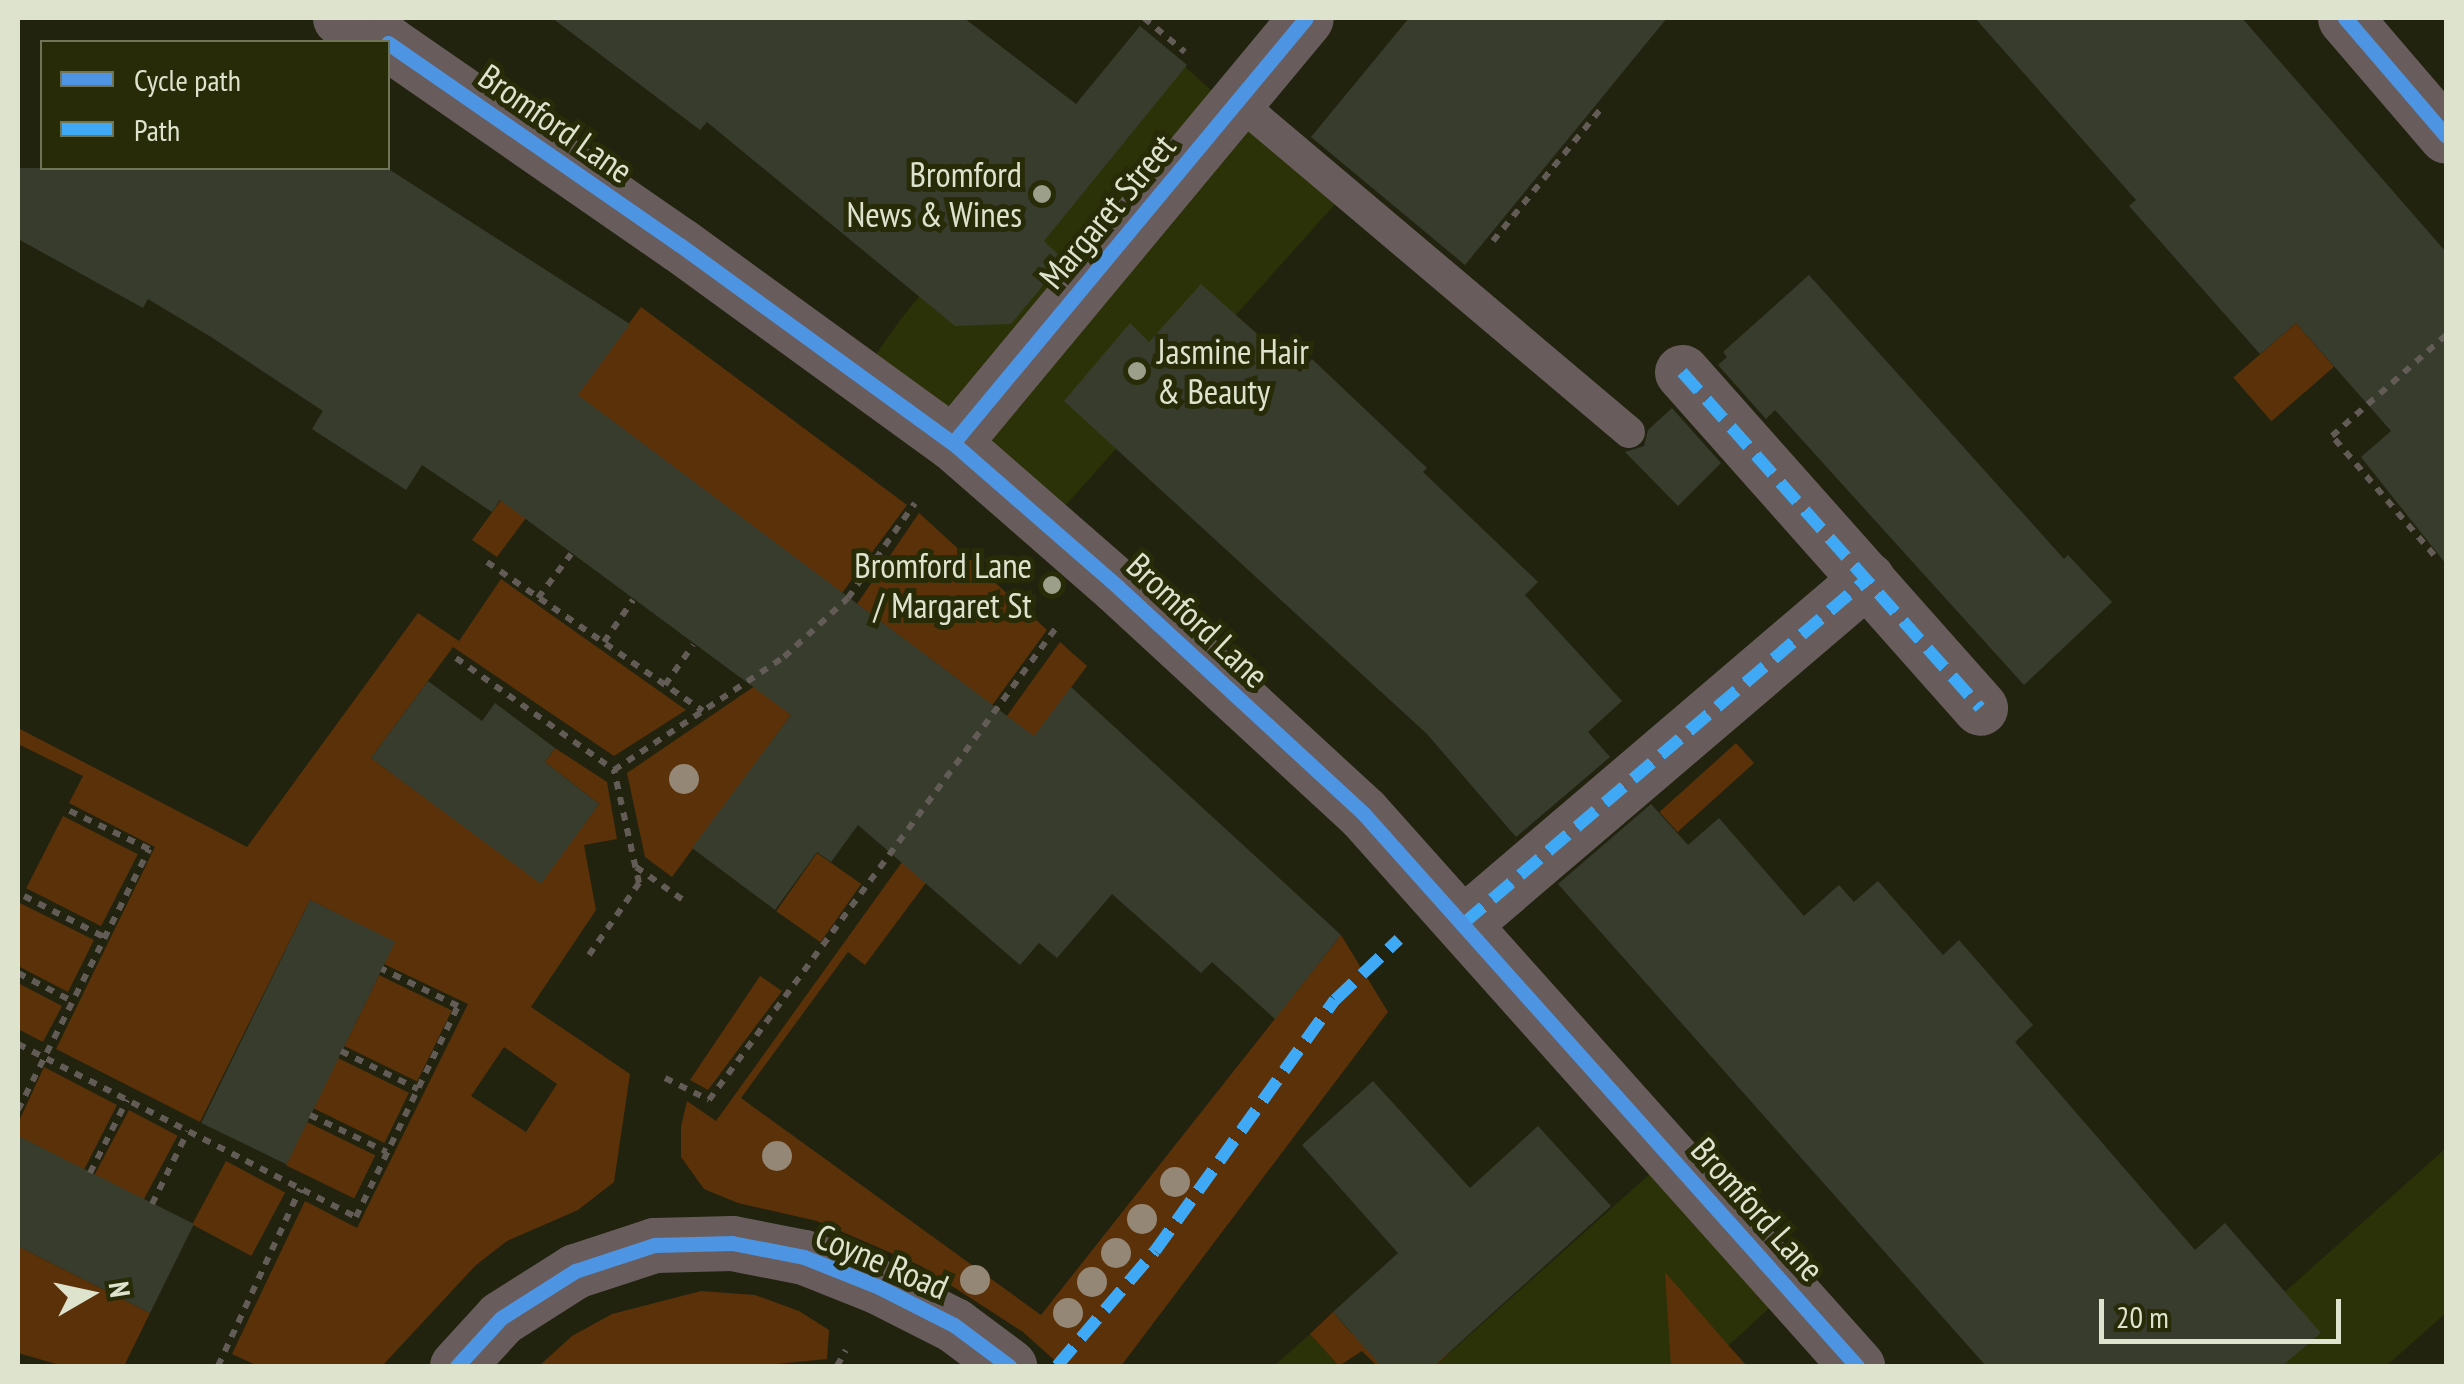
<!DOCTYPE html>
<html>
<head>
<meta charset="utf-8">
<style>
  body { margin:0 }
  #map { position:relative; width:2464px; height:1384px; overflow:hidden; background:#21230f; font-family:"PT Sans Narrow",sans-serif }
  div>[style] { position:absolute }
  .built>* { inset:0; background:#2c3207 }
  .green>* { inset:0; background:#5a3109; transform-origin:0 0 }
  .building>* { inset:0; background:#383c2d; transform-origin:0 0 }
  .path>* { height:6px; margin-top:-3px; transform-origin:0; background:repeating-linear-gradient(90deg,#625b56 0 8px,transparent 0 16px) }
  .service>* { height:32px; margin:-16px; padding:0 16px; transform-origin:16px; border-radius:16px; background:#685d5c }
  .minor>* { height:55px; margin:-27.5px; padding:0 27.5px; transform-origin:27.5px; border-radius:27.5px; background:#685d5c }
  .tertiary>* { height:55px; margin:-27.5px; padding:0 27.5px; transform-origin:27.5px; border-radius:27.5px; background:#685d5c }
  .quiet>* { height:12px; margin-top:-6px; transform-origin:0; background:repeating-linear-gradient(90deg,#3fa9f5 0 25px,transparent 0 37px) }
  .cycleway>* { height:15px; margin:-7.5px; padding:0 7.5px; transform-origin:7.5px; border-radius:7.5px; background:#4d94e3 }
  .trees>* { width:30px; height:30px; margin:-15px; border-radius:50%; background:#948775 }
  .dots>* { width:28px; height:28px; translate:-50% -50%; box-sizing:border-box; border:5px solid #272b07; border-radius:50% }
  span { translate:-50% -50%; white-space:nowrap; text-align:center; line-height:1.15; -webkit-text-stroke:10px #272b07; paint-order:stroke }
  .street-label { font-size:35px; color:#dee3ce }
  .poi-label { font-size:35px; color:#dee3ce }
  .right { translate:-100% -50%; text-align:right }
  .left { translate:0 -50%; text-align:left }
  .frame { position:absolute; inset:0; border:20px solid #dee3ce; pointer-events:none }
  .legend { position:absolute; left:40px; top:40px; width:350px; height:130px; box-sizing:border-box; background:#272b07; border:2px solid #707557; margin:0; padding:12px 18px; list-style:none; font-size:30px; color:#dee3ce }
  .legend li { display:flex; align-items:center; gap:20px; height:50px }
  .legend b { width:50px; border:2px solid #707557 }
  .north { position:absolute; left:40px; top:1244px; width:100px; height:100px; -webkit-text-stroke:8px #272b07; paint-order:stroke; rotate:81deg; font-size:28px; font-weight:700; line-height:40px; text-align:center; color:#dee3ce }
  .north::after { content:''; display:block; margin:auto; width:35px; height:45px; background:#dee3ce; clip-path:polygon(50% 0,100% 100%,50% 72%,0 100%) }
  .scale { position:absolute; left:2099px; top:1299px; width:242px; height:45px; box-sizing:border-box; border:5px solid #dee3ce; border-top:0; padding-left:12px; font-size:30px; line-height:35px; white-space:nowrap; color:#dee3ce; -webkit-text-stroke:8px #272b07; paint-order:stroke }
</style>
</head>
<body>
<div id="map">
  <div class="built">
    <i style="clip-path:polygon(1140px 26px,1336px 203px,1048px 525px,861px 376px,900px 320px)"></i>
    <i style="clip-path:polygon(2446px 1148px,2446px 1313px,2386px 1366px,2202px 1366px)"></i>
    <i style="clip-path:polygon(1670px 1156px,1789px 1290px,1706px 1366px,1435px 1366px)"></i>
    <i style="clip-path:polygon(1310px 1334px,1339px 1366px,1274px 1366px)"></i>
  </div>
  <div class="green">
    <i style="clip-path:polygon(641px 307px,907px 505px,842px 593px,603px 414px,497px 557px,472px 540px)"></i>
    <i style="left:2296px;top:323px;width:58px;height:83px;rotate:49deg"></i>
    <i style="clip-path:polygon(919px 513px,1047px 630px,907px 822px,959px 680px,857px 604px)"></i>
    <i style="clip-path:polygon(evenodd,501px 579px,686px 710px,614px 756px,453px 647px,371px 758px,541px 883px,599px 804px,545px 762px,555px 748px,607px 782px,617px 839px,584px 845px,596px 910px,531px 1007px,630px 1074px,614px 1182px,578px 1210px,507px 1241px,476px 1265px,382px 1366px,258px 1366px,232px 1354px,305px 1201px,357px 1228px,468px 1004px,384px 964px,394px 942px,310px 900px,200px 1122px,56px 1049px,155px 847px,69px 803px,83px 776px,18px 744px,18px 728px,247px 847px,418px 613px,459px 641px,501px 579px,504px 1047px,557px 1084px,526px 1132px,471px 1096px,504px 1047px)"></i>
    <i style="clip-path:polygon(1060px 642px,1087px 666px,865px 965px,848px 952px,741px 1098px,1041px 1315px,1341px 935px,1388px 1012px,1121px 1366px,1061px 1366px,1023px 1332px,921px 1266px,817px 1221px,738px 1203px,704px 1189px,681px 1157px,681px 1127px,687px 1101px,716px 1121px)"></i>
    <i style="clip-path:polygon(790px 662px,816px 681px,672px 877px,645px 857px,627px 773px)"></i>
    <i style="left:1736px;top:743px;width:27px;height:103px;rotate:48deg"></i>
    <i style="left:63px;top:816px;width:84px;height:81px;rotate:27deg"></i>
    <i style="left:817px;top:853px;width:54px;height:71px;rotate:35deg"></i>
    <i style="clip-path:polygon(20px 903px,94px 940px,68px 992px,18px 966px)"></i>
    <i style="left:379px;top:975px;width:81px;height:79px;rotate:26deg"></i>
    <i style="clip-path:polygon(760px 976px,782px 991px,708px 1090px,690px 1080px)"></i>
    <i style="clip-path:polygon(18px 983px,62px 1006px,43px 1042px,18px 1029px)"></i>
    <i style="left:338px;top:1058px;width:79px;height:56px;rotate:26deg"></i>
    <i style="clip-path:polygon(44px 1067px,117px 1105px,84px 1170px,18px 1136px,18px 1123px)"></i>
    <i style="left:129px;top:1110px;width:55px;height:74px;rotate:28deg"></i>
    <i style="left:307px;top:1122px;width:76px;height:48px;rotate:26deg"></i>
    <i style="left:226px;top:1161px;width:67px;height:72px;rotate:28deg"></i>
    <i style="clip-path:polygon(18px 1246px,150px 1313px,124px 1366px,63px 1366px,18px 1353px)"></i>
    <i style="clip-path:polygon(1665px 1272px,1729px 1346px,1747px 1366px,1671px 1366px)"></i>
    <i style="clip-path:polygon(701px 1291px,755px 1295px,799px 1311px,829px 1330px,827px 1359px,757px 1366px,539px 1366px,572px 1336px,612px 1314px)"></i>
    <i style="clip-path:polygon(1333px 1312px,1351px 1333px,1361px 1325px,1427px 1324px,1451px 1351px,1435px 1366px,1377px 1366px,1362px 1351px,1339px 1366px,1310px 1334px)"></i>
  </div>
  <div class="building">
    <i style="clip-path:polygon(552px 18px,964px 18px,1076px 104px,1140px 26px,1187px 65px,1044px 241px,1064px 260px,1011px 324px,955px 326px,707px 122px,700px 130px)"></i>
    <i style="clip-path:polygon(1409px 18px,1667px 18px,1465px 265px,1311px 137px)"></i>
    <i style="clip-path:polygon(1975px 18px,2242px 18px,2446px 252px,2446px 564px,2361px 457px,2391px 431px,2296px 323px,2260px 354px,2129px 206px,2136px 200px)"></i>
    <i style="clip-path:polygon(18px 168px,387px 168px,630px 324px,578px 395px,1034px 736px,1071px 687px,1341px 935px,1275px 1019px,1212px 962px,1201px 973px,1112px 894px,1057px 958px,1039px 943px,1020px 965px,858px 825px,831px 862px,817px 852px,775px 910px,692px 848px,791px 715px,500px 500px,492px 512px,422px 465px,406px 490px,312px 429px,323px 411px,211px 337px,148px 299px,143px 308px,18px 239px)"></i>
    <i style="clip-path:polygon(1809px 275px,2064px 559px,2068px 555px,2112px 602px,2024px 685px,1775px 410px,1766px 419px,1718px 365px,1727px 357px,1723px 352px)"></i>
    <i style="clip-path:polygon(1201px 284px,1300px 372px,1312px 359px,1427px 468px,1423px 472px,1538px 582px,1525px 595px,1622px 701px,1588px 732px,1610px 757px,1516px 837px,1427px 734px,1064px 401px,1130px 323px,1149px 342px)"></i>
    <i style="clip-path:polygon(1672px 408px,1721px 463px,1678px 506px,1625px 452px,1644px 446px,1648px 430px)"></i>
    <i style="clip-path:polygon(428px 681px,482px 721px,495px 703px,555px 748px,545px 762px,599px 804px,541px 884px,371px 758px)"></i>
    <i style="clip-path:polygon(1651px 804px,1688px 845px,1719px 818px,1804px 916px,1839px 885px,1854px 902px,1878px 881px,1943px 955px,1959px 940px,2033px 1025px,2015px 1042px,2195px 1250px,2225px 1223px,2321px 1333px,2282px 1366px,1986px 1366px,1558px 884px)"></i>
    <i style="left:310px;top:900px;width:95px;height:248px;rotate:26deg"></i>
    <i style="clip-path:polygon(1373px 1081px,1470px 1188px,1538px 1126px,1611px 1206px,1434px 1366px,1381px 1366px,1333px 1312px,1398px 1253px,1302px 1145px)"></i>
    <i style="clip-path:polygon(18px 1136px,194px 1224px,150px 1313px,18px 1246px)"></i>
  </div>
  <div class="path">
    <i style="left:1144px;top:18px;width:53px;rotate:39.7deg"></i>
    <i style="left:1493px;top:241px;width:169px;rotate:-50.8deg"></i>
    <i style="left:2434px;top:555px;width:157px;rotate:-130.6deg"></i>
    <i style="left:2332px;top:436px;width:152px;rotate:-41.5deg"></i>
    <i style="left:487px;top:562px;width:262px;rotate:34.6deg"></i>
    <i style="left:538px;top:598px;width:55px;rotate:-53.1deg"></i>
    <i style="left:604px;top:642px;width:51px;rotate:-55.4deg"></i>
    <i style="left:456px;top:658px;width:194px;rotate:35.3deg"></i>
    <i style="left:665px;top:685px;width:49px;rotate:-55deg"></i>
    <i style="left:636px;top:867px;width:61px;rotate:35deg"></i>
    <i style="left:24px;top:896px;width:90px;rotate:27.1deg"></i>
    <i style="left:589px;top:955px;width:88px;rotate:-55.2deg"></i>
    <i style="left:639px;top:883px;width:116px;rotate:-102.5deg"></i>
    <i style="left:614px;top:770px;width:204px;rotate:-33.6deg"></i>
    <i style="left:784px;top:657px;width:87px;rotate:-42.7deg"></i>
    <i style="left:848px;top:598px;width:116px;rotate:-54.8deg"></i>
    <i style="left:18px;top:973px;width:61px;rotate:27.4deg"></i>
    <i style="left:18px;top:1044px;width:380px;rotate:27.1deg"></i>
    <i style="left:356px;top:1217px;width:234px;rotate:-64.2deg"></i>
    <i style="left:458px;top:1006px;width:85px;rotate:-154deg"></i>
    <i style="left:341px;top:1051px;width:86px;rotate:26.3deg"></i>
    <i style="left:665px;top:1078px;width:49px;rotate:26.6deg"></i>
    <i style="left:709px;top:1100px;width:586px;rotate:-53.68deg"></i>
    <i style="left:18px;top:1110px;width:292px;rotate:-63.3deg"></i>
    <i style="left:149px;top:849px;width:92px;rotate:-154.3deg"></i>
    <i style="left:310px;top:1115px;width:85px;rotate:25.7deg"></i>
    <i style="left:90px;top:1173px;width:82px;rotate:-63.1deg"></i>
    <i style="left:152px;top:1204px;width:81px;rotate:-63.7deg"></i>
    <i style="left:218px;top:1366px;width:195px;rotate:-65.1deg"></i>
    <i style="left:837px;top:1366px;width:18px;rotate:-61deg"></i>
  </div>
  <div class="service">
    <i style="left:1237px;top:101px;width:513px;rotate:40.18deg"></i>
  </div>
  <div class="minor">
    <i style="left:2345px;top:18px;width:155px;rotate:49.4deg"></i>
    <i style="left:1682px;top:372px;width:449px;rotate:48.4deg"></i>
    <i style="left:953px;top:443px;width:552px;rotate:-50.29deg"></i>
    <i style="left:1464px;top:923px;width:530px;rotate:-40.48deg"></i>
    <i style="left:457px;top:1366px;width:65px;rotate:-47.5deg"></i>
    <i style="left:501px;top:1318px;width:88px;rotate:-32.4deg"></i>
    <i style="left:575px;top:1271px;width:83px;rotate:-18.2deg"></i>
    <i style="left:654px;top:1245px;width:78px;rotate:-1.5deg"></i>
    <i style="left:732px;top:1243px;width:73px;rotate:11deg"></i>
    <i style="left:804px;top:1257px;width:81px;rotate:21.8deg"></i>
    <i style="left:879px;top:1287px;width:84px;rotate:26.9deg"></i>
    <i style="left:954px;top:1325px;width:69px;rotate:36.7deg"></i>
  </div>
  <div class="tertiary">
    <i style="left:340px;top:18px;width:53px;rotate:27.1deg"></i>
    <i style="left:388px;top:43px;width:355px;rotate:34.7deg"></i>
    <i style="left:680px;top:245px;width:337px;rotate:36deg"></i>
    <i style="left:953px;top:443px;width:219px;rotate:41.1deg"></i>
    <i style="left:1118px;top:587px;width:333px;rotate:42.7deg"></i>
    <i style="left:1363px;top:813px;width:742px;rotate:48.23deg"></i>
  </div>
  <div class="quiet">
    <i style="left:1682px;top:372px;width:449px;rotate:48.4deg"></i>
    <i style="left:1464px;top:923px;width:530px;rotate:-40.48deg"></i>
    <i style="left:1057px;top:1366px;width:151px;rotate:-49.6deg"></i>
    <i style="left:1155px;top:1251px;width:309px;rotate:-54.4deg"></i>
    <i style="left:1335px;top:1000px;width:88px;rotate:-43.6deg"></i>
  </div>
  <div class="cycleway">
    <i style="left:2345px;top:18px;width:155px;rotate:49.4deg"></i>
    <i style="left:388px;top:43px;width:355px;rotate:34.7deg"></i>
    <i style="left:680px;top:245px;width:337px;rotate:36deg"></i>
    <i style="left:953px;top:443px;width:219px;rotate:41.1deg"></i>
    <i style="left:1118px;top:587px;width:333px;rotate:42.7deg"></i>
    <i style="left:1363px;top:813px;width:742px;rotate:48.23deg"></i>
    <i style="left:953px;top:443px;width:552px;rotate:-50.29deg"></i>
    <i style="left:457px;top:1366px;width:65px;rotate:-47.5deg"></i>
    <i style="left:501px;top:1318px;width:88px;rotate:-32.4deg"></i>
    <i style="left:575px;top:1271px;width:83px;rotate:-18.2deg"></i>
    <i style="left:654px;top:1245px;width:78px;rotate:-1.5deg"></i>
    <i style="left:732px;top:1243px;width:73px;rotate:11deg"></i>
    <i style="left:804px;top:1257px;width:81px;rotate:21.8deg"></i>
    <i style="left:879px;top:1287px;width:84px;rotate:26.9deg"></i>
    <i style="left:954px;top:1325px;width:69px;rotate:36.7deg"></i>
  </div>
  <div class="trees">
    <i style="left:684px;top:779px"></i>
    <i style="left:777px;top:1156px"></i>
    <i style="left:1175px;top:1182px"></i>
    <i style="left:1142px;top:1219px"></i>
    <i style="left:1116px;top:1253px"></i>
    <i style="left:975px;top:1280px"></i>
    <i style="left:1092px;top:1282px"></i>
    <i style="left:1068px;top:1313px"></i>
  </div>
  <div class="dots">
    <i style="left:1042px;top:194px;background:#9ca08b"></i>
    <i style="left:1137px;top:371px;background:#9ca08b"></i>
    <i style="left:1052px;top:585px;background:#9ca08b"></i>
  </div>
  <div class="street-label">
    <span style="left:556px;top:123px;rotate:35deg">Bromford Lane</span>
    <span style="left:1107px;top:211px;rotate:-50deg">Margaret Street</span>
    <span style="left:1198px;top:620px;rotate:43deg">Bromford Lane</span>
    <span style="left:1758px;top:1209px;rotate:48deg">Bromford Lane</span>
    <span style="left:882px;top:1261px;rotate:23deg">Coyne Road</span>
  </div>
  <div class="poi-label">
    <span class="right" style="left:1022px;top:194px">Bromford<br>News &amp; Wines</span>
    <span class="left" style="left:1157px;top:371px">Jasmine Hair<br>&amp; Beauty</span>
    <span class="right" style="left:1032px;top:585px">Bromford Lane<br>/ Margaret St</span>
  </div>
  <div class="frame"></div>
  <ul class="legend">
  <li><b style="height:12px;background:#4d94e3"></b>Cycle path</li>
  <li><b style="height:12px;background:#3fa9f5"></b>Path</li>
  </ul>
  <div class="north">N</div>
  <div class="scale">20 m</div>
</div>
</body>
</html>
